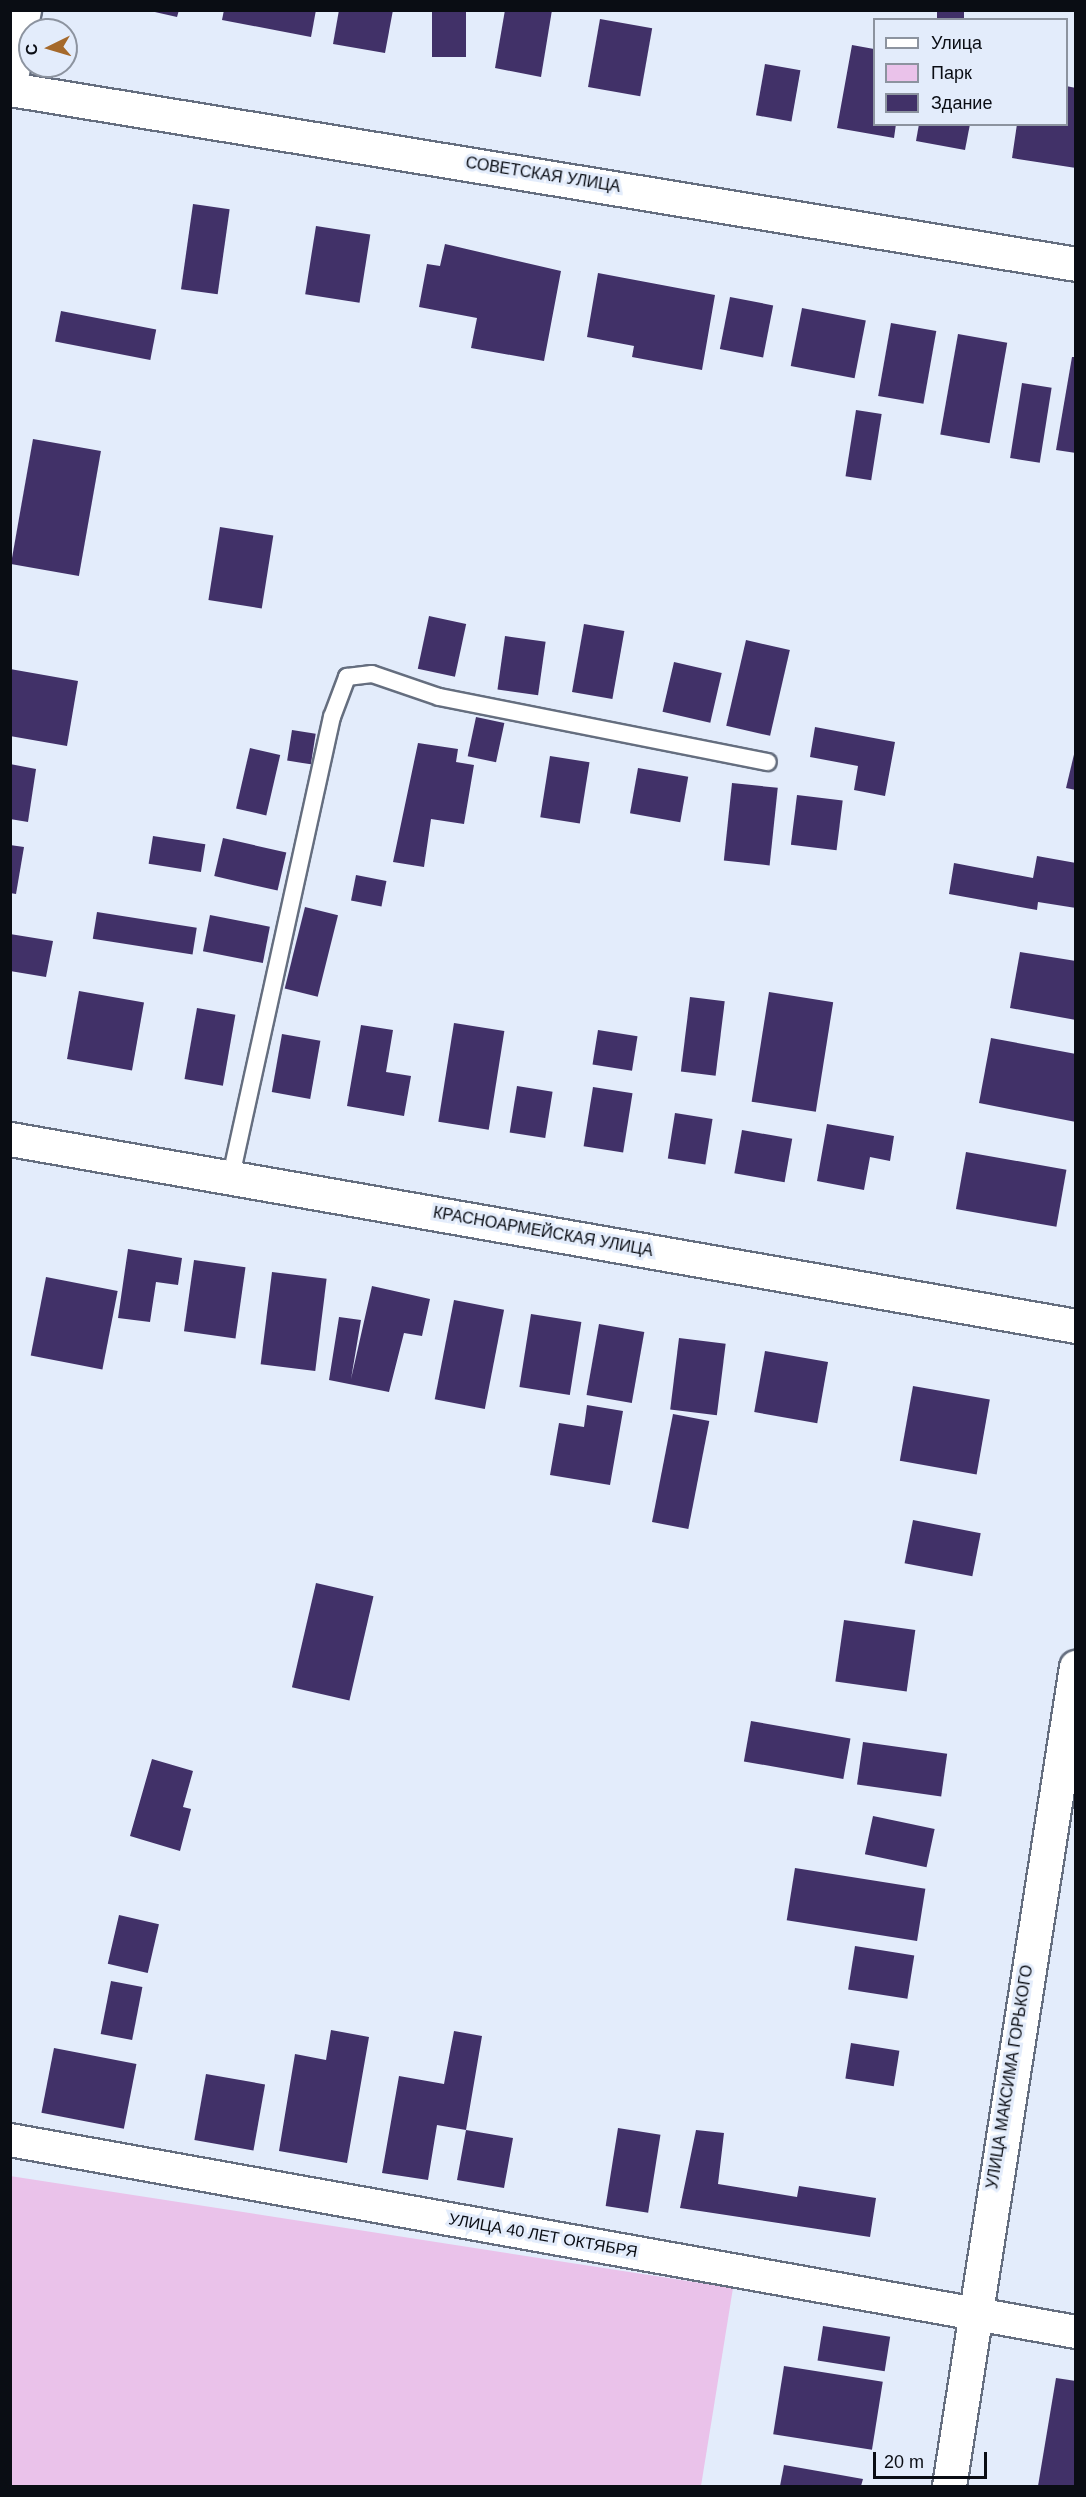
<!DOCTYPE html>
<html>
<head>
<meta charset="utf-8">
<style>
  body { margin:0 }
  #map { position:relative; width:1086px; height:2497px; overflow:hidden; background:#e3ecfb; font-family:Arial,sans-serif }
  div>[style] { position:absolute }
  .green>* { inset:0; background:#eac2ea }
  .building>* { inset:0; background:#413168; transform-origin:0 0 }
  .roads { filter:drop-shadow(2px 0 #656e7f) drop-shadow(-2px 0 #656e7f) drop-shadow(0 2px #656e7f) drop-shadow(0 -2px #656e7f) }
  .service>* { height:16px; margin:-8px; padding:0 8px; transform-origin:8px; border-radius:8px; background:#fff }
  .minor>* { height:32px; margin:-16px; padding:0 16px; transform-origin:16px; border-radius:16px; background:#fff }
  .tertiary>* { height:33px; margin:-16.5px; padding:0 16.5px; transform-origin:16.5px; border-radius:16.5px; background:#fff }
  .secondary>* { height:33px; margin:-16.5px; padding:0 16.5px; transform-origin:16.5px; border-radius:16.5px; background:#fff }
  span { translate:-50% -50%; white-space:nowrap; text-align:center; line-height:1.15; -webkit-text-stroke:6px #e3ecfb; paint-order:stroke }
  .street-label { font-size:16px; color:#0a0d14 }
  .frame { position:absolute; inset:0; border:12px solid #0a0d14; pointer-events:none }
  .legend { position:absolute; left:873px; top:18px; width:195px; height:108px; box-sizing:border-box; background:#e3ecfb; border:2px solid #8c939f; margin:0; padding:8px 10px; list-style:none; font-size:18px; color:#0a0d14 }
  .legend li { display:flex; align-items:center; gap:12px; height:30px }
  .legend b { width:30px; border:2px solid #8c939f }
  .north { position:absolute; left:18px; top:18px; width:60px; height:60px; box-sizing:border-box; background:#e3ecfb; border:2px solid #8c939f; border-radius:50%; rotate:265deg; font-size:16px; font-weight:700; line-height:24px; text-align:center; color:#0a0d14 }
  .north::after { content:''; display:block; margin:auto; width:21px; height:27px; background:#a5692b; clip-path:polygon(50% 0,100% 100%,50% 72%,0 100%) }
  .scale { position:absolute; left:873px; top:2452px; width:114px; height:27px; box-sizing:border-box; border:3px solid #0a0d14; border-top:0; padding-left:8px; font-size:18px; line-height:21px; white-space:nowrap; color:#0a0d14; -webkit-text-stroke:4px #e3ecfb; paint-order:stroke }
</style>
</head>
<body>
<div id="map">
  <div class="green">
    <i style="clip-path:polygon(10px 2176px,733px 2288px,701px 2486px,11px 2486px)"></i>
  </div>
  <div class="building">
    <i style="clip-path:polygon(146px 10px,179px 10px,177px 17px)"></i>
    <i style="clip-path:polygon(224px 10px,316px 10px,311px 37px,222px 20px)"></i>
    <i style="clip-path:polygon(339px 10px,393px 10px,385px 53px,333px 44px)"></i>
    <i style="left:432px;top:10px;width:34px;height:47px"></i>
    <i style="clip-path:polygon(505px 10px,552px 10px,541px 77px,495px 68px)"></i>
    <i style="left:937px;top:10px;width:27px;height:10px"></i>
    <i style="left:600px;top:19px;width:53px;height:69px;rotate:10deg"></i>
    <i style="clip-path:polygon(852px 45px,874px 49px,874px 124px,896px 124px,894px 138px,837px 128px)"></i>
    <i style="left:765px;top:64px;width:36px;height:52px;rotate:10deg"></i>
    <i style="clip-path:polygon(1066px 86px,1076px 88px,1076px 168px,1012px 158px,1017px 124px,1066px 124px)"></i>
    <i style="clip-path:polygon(919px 124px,970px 124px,965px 150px,916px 141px)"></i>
    <i style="left:193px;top:204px;width:37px;height:86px;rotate:8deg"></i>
    <i style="left:316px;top:226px;width:55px;height:69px;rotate:9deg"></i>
    <i style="clip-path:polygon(445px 244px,561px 271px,544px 361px,471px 348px,477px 318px,419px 307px,427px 264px,440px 266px)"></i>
    <i style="clip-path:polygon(598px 273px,715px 295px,702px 370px,632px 357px,634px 346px,587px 337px)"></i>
    <i style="left:730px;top:297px;width:44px;height:53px;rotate:11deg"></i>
    <i style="left:802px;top:308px;width:65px;height:59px;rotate:11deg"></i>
    <i style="left:61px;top:311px;width:97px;height:31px;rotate:11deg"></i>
    <i style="left:891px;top:323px;width:46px;height:74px;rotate:10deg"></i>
    <i style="left:958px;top:334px;width:50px;height:102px;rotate:10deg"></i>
    <i style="clip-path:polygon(1072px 357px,1076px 357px,1076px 453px,1056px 450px)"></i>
    <i style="left:1022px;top:383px;width:30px;height:76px;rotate:9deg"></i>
    <i style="left:856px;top:410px;width:26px;height:67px;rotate:9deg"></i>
    <i style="left:33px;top:439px;width:69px;height:127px;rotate:10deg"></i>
    <i style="left:220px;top:527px;width:54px;height:74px;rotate:9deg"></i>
    <i style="left:429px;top:616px;width:38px;height:54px;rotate:12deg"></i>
    <i style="left:584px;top:624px;width:41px;height:69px;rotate:10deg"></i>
    <i style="left:505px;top:636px;width:41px;height:54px;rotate:8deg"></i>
    <i style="left:746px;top:640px;width:45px;height:88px;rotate:13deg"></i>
    <i style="left:674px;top:662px;width:49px;height:51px;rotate:13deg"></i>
    <i style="clip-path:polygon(10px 669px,78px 681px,67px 746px,10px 736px)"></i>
    <i style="left:476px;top:717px;width:29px;height:40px;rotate:12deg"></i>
    <i style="clip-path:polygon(815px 727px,895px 742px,885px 796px,854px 790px,858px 766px,810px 757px)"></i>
    <i style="left:292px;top:730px;width:24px;height:31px;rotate:9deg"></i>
    <i style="clip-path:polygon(418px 743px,458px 749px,456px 762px,474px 765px,464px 824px,431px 819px,424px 867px,393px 862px)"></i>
    <i style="clip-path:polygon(1076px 746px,1076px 790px,1066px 788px)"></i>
    <i style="left:250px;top:748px;width:31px;height:62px;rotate:13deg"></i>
    <i style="left:550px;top:756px;width:40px;height:62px;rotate:9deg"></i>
    <i style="clip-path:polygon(10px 764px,36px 769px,28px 822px,10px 819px)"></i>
    <i style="left:638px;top:768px;width:51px;height:46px;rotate:10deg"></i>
    <i style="left:732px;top:783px;width:46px;height:78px;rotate:6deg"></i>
    <i style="left:797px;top:795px;width:46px;height:50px;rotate:7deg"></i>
    <i style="left:153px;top:836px;width:53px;height:28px;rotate:9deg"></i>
    <i style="left:223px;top:838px;width:65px;height:39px;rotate:13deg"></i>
    <i style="clip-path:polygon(10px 845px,24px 847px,16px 894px,10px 893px)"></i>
    <i style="clip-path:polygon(1037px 856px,1076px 863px,1076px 908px,1038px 902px,1037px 910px,949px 894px,954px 863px,1033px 878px)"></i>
    <i style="left:356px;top:875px;width:31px;height:26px;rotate:11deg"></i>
    <i style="left:305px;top:907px;width:34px;height:84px;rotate:14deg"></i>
    <i style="left:97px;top:912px;width:101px;height:27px;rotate:9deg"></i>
    <i style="left:210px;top:915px;width:61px;height:37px;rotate:11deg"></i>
    <i style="clip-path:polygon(10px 934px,53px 941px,46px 977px,10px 971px)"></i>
    <i style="clip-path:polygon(1020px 952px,1076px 961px,1076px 1020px,1010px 1008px)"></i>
    <i style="left:79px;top:991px;width:66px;height:69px;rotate:10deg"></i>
    <i style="left:769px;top:992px;width:65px;height:111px;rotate:9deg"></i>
    <i style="left:690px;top:997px;width:35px;height:75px;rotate:7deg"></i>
    <i style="left:197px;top:1008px;width:39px;height:72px;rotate:10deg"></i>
    <i style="left:454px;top:1023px;width:51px;height:100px;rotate:9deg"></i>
    <i style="clip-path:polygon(361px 1025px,393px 1030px,386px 1072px,411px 1076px,404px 1116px,347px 1106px)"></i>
    <i style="left:598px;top:1030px;width:40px;height:35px;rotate:9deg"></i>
    <i style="left:282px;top:1034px;width:39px;height:59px;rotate:10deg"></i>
    <i style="clip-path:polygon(991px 1038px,1076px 1054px,1076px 1122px,979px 1103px)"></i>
    <i style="left:517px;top:1086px;width:36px;height:47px;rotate:9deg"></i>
    <i style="left:593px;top:1087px;width:40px;height:60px;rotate:9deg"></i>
    <i style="left:675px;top:1113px;width:38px;height:46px;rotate:9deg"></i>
    <i style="clip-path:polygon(827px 1124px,894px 1136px,890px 1161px,870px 1157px,864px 1190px,817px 1181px)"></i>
    <i style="left:742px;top:1130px;width:51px;height:44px;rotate:10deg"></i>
    <i style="left:966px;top:1152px;width:102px;height:58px;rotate:10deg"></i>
    <i style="clip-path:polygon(128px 1249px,182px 1258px,178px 1285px,156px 1282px,150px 1322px,118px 1318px)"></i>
    <i style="left:194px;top:1260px;width:52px;height:72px;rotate:8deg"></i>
    <i style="left:272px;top:1272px;width:55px;height:93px;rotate:7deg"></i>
    <i style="left:46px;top:1277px;width:73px;height:80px;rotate:11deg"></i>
    <i style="clip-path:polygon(372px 1286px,430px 1299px,422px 1336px,404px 1333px,389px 1392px,329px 1380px,339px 1317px,361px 1320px,351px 1379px)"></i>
    <i style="left:454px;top:1300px;width:51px;height:101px;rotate:11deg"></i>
    <i style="left:531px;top:1314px;width:51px;height:74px;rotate:9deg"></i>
    <i style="left:599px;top:1324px;width:46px;height:72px;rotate:10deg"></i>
    <i style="left:679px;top:1338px;width:47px;height:72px;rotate:7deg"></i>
    <i style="left:765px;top:1351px;width:64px;height:62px;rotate:10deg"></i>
    <i style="left:913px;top:1386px;width:78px;height:76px;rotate:10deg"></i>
    <i style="clip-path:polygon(587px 1405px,623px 1411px,610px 1485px,550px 1475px,559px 1423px,584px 1427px)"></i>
    <i style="left:673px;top:1414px;width:37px;height:110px;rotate:11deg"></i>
    <i style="left:913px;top:1520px;width:69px;height:44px;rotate:11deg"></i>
    <i style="left:316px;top:1583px;width:59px;height:107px;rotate:13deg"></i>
    <i style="left:844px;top:1620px;width:72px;height:62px;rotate:8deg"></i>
    <i style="left:751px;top:1721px;width:101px;height:41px;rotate:10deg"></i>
    <i style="left:863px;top:1742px;width:85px;height:43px;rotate:8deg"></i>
    <i style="clip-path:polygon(152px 1759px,193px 1771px,183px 1807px,191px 1809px,180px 1851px,130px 1836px)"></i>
    <i style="left:873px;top:1816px;width:63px;height:39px;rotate:12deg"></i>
    <i style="left:795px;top:1868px;width:132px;height:53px;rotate:9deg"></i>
    <i style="left:119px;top:1915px;width:41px;height:50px;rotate:13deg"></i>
    <i style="left:855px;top:1946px;width:60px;height:44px;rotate:9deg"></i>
    <i style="left:111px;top:1981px;width:32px;height:54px;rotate:11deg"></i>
    <i style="clip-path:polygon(331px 2030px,369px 2037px,347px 2163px,279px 2151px,295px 2054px,326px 2060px)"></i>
    <i style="clip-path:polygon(454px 2031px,482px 2036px,466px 2130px,513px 2138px,504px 2188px,457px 2180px,466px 2130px,437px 2125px,428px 2180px,382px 2173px,399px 2076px,444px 2084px)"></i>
    <i style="left:851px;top:2043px;width:49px;height:36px;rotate:9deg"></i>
    <i style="left:54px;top:2048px;width:84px;height:66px;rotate:11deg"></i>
    <i style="left:206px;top:2074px;width:60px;height:67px;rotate:10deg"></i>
    <i style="left:618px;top:2128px;width:43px;height:79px;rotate:9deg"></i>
    <i style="clip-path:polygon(696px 2130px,724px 2133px,718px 2184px,797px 2197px,799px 2186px,876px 2198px,870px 2237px,680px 2208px)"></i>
    <i style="left:823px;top:2326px;width:68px;height:35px;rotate:9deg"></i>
    <i style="left:784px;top:2366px;width:100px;height:69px;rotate:9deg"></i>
    <i style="clip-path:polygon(1056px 2378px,1076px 2381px,1076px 2486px,1038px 2486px)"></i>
    <i style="clip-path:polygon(784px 2465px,863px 2479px,861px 2486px,780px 2486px)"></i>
  </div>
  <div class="roads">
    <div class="service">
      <i style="left:231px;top:1176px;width:470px;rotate:-77.6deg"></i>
      <i style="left:332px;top:717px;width:43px;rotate:-69.4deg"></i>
      <i style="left:347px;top:677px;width:25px;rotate:-7deg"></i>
      <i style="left:372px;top:674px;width:71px;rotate:18.9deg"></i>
      <i style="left:439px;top:697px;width:335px;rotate:11.2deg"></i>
    </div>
    <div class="minor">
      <i style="left:10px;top:89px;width:80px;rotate:-79.2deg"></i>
      <i style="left:10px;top:2140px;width:1083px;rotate:10.21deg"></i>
    </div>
    <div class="tertiary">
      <i style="left:10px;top:89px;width:1080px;rotate:9.32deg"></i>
      <i style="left:10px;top:1139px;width:1082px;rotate:9.95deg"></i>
    </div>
    <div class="secondary">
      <i style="left:949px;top:2486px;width:829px;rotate:-81.19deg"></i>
    </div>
  </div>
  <div class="street-label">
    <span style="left:543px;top:175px;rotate:9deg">СОВЕТСКАЯ УЛИЦА</span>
    <span style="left:543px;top:1232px;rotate:10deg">КРАСНОАРМЕЙСКАЯ УЛИЦА</span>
    <span style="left:1010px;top:2077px;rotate:-81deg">УЛИЦА МАКСИМА ГОРЬКОГО</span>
    <span style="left:543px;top:2236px;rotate:10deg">УЛИЦА 40 ЛЕТ ОКТЯБРЯ</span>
  </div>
  <div class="frame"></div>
  <ul class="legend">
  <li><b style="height:8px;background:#fff"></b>Улица</li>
  <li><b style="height:16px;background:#eac2ea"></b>Парк</li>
  <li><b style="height:16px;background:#413168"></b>Здание</li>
  </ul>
  <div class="north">С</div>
  <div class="scale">20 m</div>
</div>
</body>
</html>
